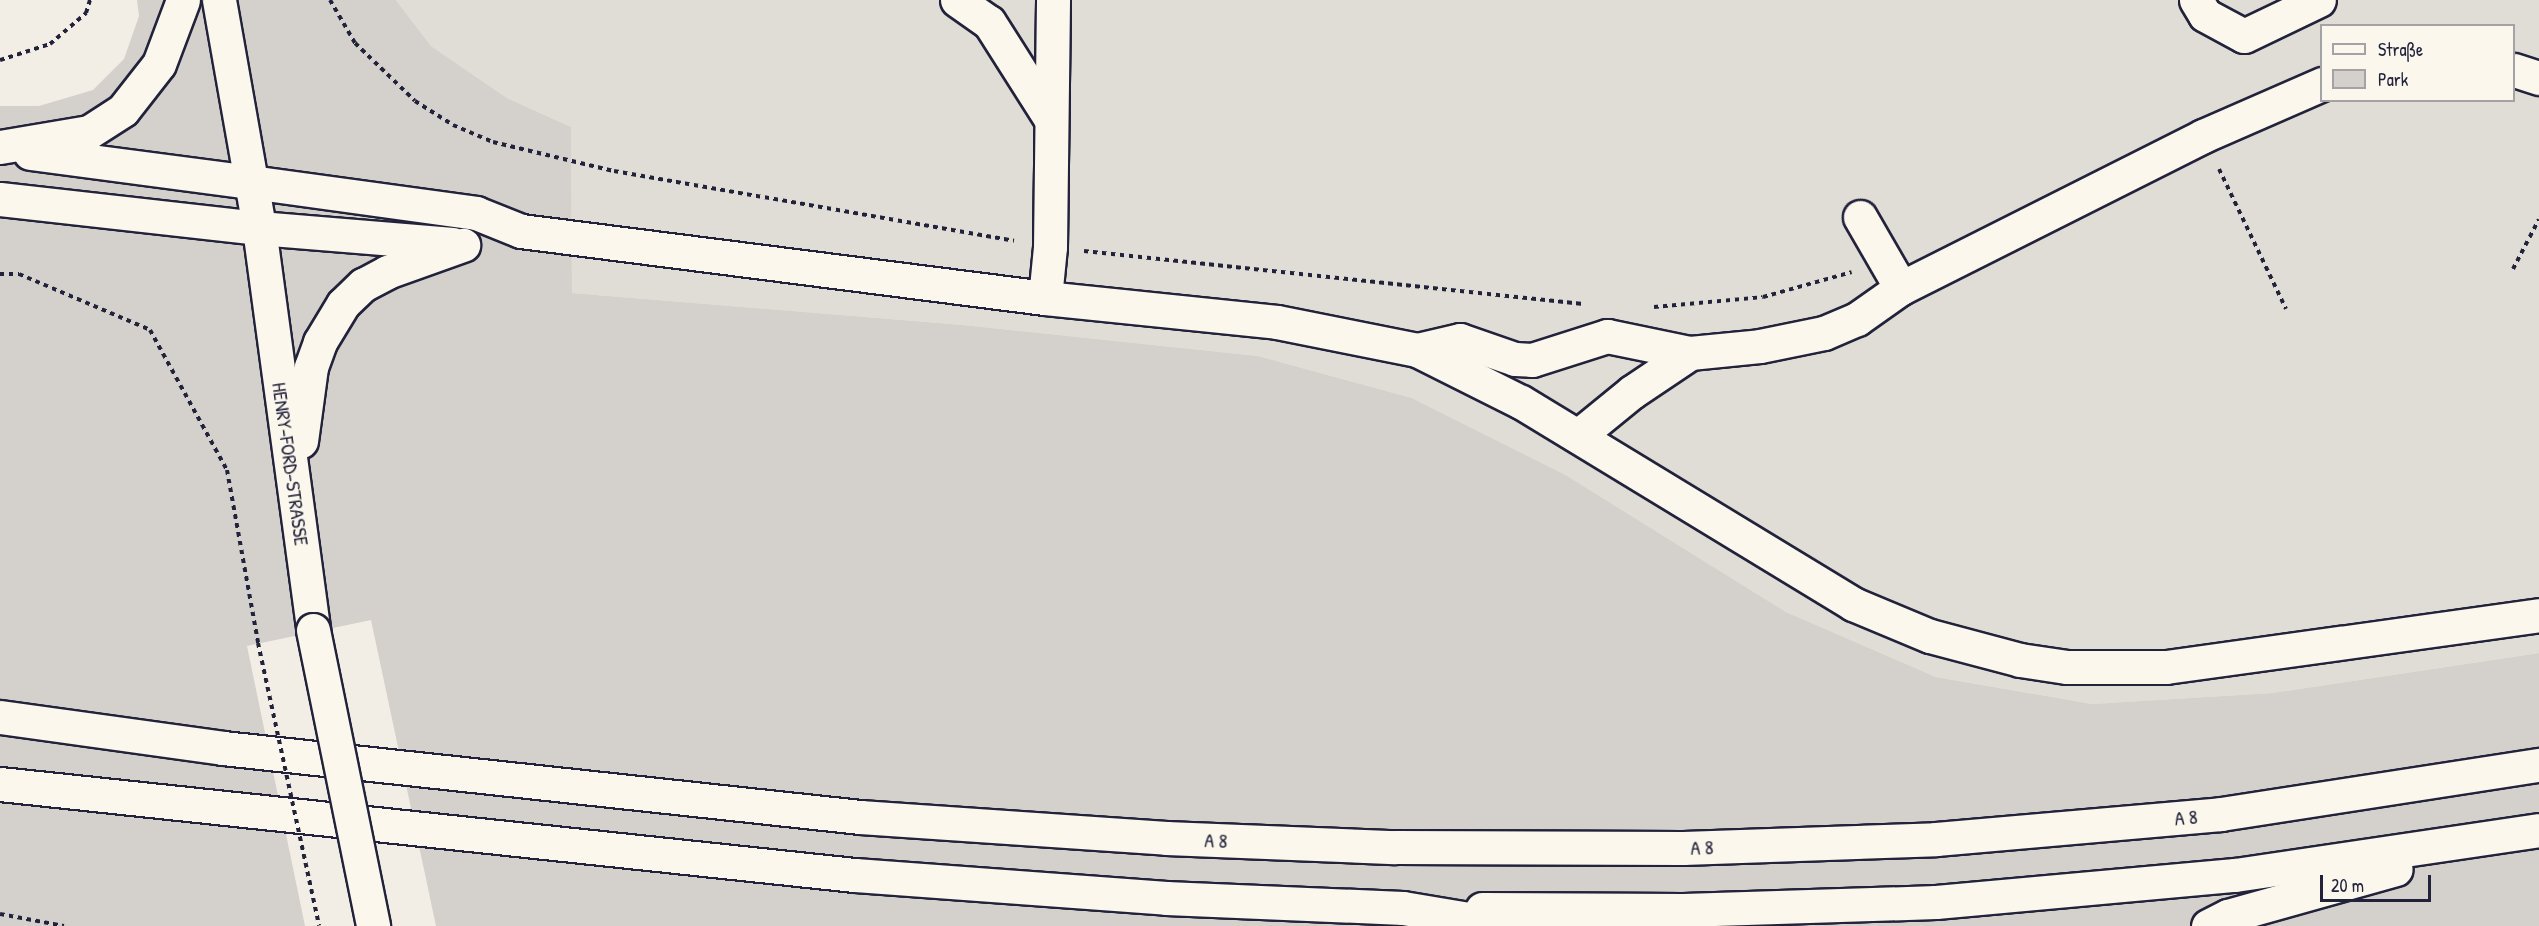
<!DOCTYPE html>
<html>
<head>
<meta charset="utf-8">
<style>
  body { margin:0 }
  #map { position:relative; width:2539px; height:926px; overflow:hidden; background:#f2eee5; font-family:"Patrick Hand",sans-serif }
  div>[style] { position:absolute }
  .built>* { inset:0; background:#e0dcd6 }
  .green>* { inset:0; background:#d4d1cc }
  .path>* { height:4px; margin-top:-2px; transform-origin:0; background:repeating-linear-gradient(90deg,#22223b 0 4.5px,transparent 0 9px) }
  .roads { filter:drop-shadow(2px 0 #22223b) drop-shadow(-2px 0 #22223b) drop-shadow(0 2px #22223b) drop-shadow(0 -2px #22223b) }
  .minor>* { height:33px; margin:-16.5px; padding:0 16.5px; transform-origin:16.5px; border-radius:16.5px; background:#fbf7ec }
  .highway>* { height:33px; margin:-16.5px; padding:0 16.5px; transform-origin:16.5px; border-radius:16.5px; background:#fbf7ec }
  .path-bridge>* { height:4px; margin-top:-2px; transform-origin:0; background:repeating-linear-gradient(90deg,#22223b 0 4.5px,transparent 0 9px) }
  .bridges { filter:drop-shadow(2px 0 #22223b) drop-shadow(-2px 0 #22223b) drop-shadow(0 2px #22223b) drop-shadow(0 -2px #22223b) }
  .minor-bridge>* { height:33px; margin:-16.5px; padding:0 16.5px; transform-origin:16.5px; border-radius:16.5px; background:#fbf7ec }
  span { translate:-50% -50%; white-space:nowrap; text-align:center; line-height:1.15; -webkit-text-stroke:4.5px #fbf7ec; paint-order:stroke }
  .street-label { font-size:20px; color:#22223b }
  .legend { position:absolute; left:2320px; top:24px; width:195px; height:78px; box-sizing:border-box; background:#fbf7ec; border:2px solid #a4a2a5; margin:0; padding:8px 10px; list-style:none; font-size:18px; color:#22223b }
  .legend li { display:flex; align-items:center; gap:12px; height:30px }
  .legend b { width:30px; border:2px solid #a4a2a5 }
  .scale { position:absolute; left:2320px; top:875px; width:111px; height:27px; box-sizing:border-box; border:3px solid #22223b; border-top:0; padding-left:8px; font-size:18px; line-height:21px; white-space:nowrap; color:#22223b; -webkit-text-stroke:4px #fbf7ec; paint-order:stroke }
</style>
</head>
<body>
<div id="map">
  <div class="built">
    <i style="clip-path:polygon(evenodd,396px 0,2539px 0,2539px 653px,2272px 693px,2092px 704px,1936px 677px,1786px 612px,1564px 474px,1412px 398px,1258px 356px,963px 325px,572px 293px,571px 127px,507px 98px,431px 46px,396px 0,2322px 26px,2514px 26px,2514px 100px,2322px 100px,2322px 26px)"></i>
  </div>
  <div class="green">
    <i style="clip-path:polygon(137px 0,396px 0,431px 46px,507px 98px,571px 127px,572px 293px,963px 325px,1258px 356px,1412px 398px,1564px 474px,1786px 612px,1936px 677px,2092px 704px,2272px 693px,2539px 653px,2539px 926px,436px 926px,371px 620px,247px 646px,305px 926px,0 926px,0 106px,39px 106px,93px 90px,124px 59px,139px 16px)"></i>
  </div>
  <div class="path">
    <i style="left:330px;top:0;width:50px;rotate:59.8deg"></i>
    <i style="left:355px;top:43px;width:83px;rotate:44deg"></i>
    <i style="left:415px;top:101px;width:45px;rotate:32.3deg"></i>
    <i style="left:453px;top:125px;width:43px;rotate:23deg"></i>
    <i style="left:493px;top:142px;width:124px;rotate:13.5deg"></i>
    <i style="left:614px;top:171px;width:406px;rotate:9.9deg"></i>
    <i style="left:0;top:60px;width:52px;rotate:-17.7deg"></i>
    <i style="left:50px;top:44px;width:48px;rotate:-40.7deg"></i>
    <i style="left:86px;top:13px;width:14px;rotate:-73deg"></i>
    <i style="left:2219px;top:169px;width:155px;rotate:64.4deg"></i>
    <i style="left:1084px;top:251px;width:502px;rotate:6.06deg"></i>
    <i style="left:2513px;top:269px;width:56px;rotate:-62.5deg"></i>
    <i style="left:0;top:274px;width:19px"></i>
    <i style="left:19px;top:274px;width:142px;rotate:23.1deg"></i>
    <i style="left:150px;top:330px;width:160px;rotate:61.2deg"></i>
    <i style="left:227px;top:470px;width:176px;rotate:79.8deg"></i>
    <i style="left:1654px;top:307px;width:109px;rotate:-5.2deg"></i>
    <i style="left:1763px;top:297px;width:92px;rotate:-15.7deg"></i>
    <i style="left:0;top:914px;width:65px;rotate:10.6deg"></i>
  </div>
  <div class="roads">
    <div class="minor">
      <i style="left:219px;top:0;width:231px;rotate:80deg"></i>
      <i style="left:259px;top:228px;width:406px;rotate:82.3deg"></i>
      <i style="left:957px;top:0;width:39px;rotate:35deg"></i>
      <i style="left:989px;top:22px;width:114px;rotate:57.6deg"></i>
      <i style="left:2196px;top:0;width:17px;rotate:59deg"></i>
      <i style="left:2205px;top:15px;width:44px;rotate:28.3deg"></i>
      <i style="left:2244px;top:36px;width:83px;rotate:-25.6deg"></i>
      <i style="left:2514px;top:70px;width:26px;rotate:18deg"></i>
      <i style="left:251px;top:182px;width:227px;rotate:7.8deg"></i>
      <i style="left:476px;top:213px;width:48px;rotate:21.8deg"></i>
      <i style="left:521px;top:231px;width:528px;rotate:7.29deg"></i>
      <i style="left:1045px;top:298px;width:233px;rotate:5.9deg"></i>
      <i style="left:1277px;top:322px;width:143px;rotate:11.3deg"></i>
      <i style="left:1417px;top:350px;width:116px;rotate:26.6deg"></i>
      <i style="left:1521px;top:402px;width:389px;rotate:31.3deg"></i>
      <i style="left:1853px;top:604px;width:83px;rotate:22.6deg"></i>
      <i style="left:1930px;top:636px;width:93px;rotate:14.9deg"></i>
      <i style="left:2020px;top:660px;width:48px;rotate:8.5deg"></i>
      <i style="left:2067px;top:667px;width:99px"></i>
      <i style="left:2166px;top:667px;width:377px;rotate:-7.9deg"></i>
      <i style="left:1860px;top:217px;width:82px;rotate:60deg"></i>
      <i style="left:259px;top:228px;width:194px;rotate:4.7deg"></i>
      <i style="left:1045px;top:298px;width:51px;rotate:-84.4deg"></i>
      <i style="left:1050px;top:247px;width:247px;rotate:-89.3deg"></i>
      <i style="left:1417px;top:350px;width:44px;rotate:-13.1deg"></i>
      <i style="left:1460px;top:340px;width:58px;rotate:19.1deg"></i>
      <i style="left:1515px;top:359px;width:17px;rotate:3deg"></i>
      <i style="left:1532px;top:360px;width:79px;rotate:-17.7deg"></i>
      <i style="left:1607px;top:336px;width:85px;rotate:11.6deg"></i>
      <i style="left:1690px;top:353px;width:70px;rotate:-5.7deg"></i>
      <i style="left:1760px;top:346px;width:65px;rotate:-11.5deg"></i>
      <i style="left:1824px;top:333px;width:36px;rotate:-23deg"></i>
      <i style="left:1857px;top:319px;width:54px;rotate:-35.2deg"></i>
      <i style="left:1901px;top:288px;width:338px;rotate:-26.7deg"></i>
      <i style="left:2203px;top:136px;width:130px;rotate:-23.6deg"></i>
      <i style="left:1578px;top:436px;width:70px;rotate:-39.2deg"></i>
      <i style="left:1632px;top:392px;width:70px;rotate:-33.9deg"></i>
      <i style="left:301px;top:441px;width:75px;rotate:-82.3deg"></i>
      <i style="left:311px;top:367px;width:27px;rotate:-70deg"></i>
      <i style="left:320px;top:342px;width:44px;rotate:-58.8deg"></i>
      <i style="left:343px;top:304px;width:28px;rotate:-44deg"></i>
      <i style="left:363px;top:285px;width:27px;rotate:-28deg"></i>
      <i style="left:387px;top:272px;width:81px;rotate:-19.6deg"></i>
    </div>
    <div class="highway">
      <i style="left:0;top:147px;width:90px;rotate:-9.6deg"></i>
      <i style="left:89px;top:132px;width:40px;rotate:-32.9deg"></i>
      <i style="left:123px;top:110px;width:58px;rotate:-52deg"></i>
      <i style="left:159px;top:64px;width:68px;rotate:-69.4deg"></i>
      <i style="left:30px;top:153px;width:223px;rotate:7.5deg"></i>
      <i style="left:0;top:199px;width:261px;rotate:6.4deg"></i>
      <i style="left:0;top:717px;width:225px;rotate:7.9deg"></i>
      <i style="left:223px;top:748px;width:641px;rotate:6.18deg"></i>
      <i style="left:860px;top:817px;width:307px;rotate:3.9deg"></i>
      <i style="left:1166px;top:838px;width:229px;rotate:2.3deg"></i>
      <i style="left:1395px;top:847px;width:288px;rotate:0.2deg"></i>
      <i style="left:1683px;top:848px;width:253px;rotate:-2deg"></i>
      <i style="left:1936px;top:839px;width:286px;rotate:-5deg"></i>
      <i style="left:2221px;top:814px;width:322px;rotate:-8.8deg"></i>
      <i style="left:0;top:784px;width:860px;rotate:6.08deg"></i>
      <i style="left:855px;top:875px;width:312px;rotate:4.2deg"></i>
      <i style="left:1166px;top:898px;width:237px;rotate:2.4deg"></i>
      <i style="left:1403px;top:908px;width:109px;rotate:9.5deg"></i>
      <i style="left:1482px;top:909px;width:201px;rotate:0.3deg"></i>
      <i style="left:1683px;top:910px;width:253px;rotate:-1.8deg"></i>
      <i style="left:1936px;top:902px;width:300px;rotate:-5.2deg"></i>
      <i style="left:2235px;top:875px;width:307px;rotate:-8.4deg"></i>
      <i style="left:2208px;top:926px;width:22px;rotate:-27deg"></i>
      <i style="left:2228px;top:916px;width:174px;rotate:-15.6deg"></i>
    </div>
  </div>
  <div class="path-bridge">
    <i style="left:258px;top:643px;width:289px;rotate:77.8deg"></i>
  </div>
  <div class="bridges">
    <div class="minor-bridge">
      <i style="left:313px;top:630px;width:302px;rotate:78.5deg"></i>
    </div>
  </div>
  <div class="street-label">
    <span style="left:291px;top:464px;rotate:82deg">HENRY-FORD-STRASSE</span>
    <span style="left:2186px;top:817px;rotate:-5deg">A 8</span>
    <span style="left:1216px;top:840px;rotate:2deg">A 8</span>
    <span style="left:1702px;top:847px;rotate:-2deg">A 8</span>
  </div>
  <ul class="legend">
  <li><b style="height:8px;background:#fbf7ec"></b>Straße</li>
  <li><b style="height:16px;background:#d4d1cc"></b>Park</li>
  </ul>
  <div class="scale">20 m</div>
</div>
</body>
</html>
